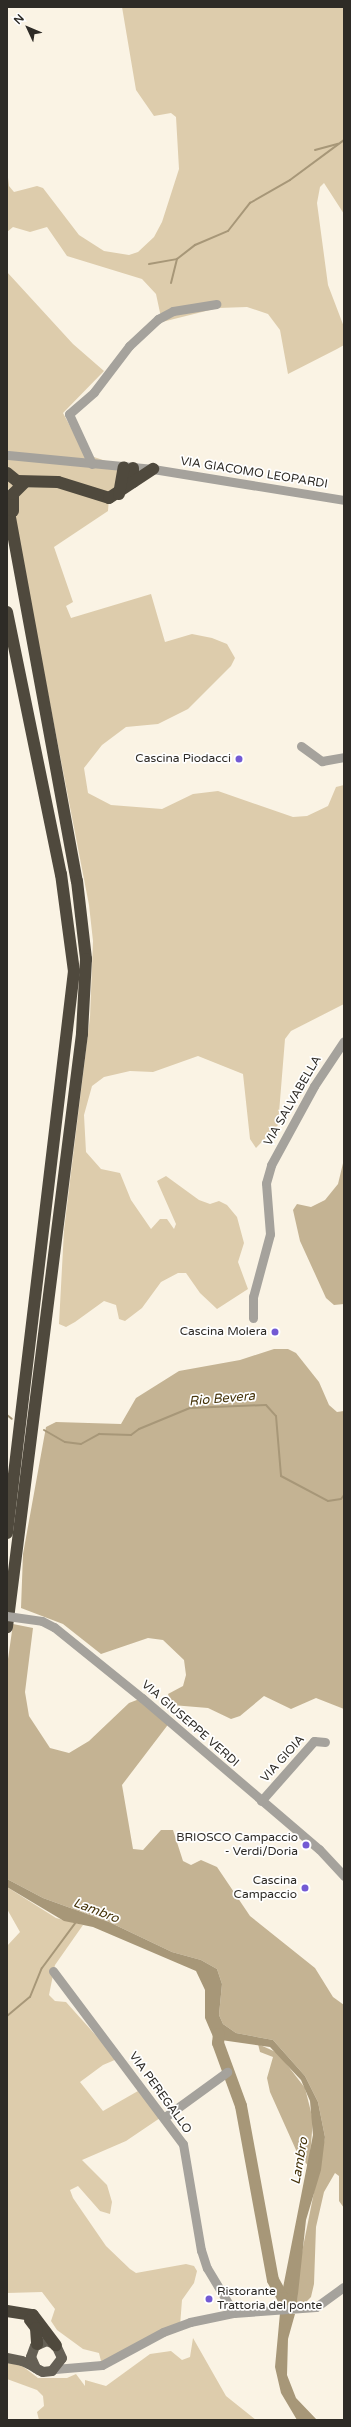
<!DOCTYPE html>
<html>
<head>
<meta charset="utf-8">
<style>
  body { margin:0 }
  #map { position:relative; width:351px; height:2427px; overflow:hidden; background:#faf3e4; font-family:"Varela Round",sans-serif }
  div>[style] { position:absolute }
  .green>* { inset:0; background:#ddccac }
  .forest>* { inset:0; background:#c4b393 }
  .water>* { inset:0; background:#a79778 }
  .stream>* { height:2px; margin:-1px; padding:0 1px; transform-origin:1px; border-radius:1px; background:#a79778 }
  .river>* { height:12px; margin:-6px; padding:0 6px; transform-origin:6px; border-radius:6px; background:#a79778 }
  .minor>* { height:9px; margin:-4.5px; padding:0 4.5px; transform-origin:4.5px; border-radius:4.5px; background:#a5a29c }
  .major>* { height:10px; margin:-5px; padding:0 5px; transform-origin:5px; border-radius:5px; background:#656055 }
  .highway>* { height:12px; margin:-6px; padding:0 6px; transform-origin:6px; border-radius:6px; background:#4f493d }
  .minor-bridge>* { height:9px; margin:-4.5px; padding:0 4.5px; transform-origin:4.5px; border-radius:4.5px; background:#a5a29c }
  .dots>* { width:11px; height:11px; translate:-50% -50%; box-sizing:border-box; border:2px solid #fff; border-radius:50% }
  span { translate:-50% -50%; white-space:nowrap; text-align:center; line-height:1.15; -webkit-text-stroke:3.5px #fff; paint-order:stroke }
  .street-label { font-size:12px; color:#2e2b26 }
  .poi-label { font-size:12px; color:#2e2b26 }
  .right { translate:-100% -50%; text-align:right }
  .left { translate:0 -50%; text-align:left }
  .water-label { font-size:13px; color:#46340a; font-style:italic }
  .frame { position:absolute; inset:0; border:8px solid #2e2b26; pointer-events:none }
  .north { position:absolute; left:8px; top:8px; width:40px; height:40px; -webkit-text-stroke:3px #fff; paint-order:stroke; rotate:314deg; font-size:11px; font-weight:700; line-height:16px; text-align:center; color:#2e2b26 }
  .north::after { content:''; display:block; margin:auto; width:14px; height:18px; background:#2e2b26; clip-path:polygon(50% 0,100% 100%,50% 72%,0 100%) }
</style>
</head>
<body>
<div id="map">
  <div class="green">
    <i style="clip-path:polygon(122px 7px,344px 7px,344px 214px,324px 183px,320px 187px,317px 203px,328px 285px,344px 327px,344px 345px,337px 349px,288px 374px,280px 330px,268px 314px,247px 307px,218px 308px,162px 322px,156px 294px,142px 279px,67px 256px,47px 227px,30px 232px,13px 227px,7px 232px,7px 169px,9px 186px,14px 192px,37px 186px,43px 188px,79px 235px,104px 251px,129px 255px,138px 252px,154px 237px,162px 222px,179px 169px,176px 117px,171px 113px,154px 116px,136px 90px)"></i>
    <i style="clip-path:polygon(7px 272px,73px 344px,104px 371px,63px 413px,85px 454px,124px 467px,109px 498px,108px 511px,54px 547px,73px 602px,66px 606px,71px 618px,151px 594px,165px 642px,192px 634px,212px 638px,227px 644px,235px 658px,231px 666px,188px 709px,158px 724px,126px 727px,102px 745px,84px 768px,88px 793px,111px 805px,162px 809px,193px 794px,218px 791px,293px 817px,307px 816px,328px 806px,336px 787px,344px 785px,344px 1004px,291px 1031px,285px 1039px,278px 1125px,256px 1148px,250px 1139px,243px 1074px,198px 1056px,153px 1072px,130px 1071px,104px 1077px,92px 1086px,84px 1115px,86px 1152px,101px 1169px,120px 1173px,131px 1200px,151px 1229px,160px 1219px,167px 1219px,174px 1229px,176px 1224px,157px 1181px,166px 1176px,199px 1200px,210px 1204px,219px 1201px,227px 1205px,237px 1217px,244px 1243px,238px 1262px,248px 1289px,217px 1309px,200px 1293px,186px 1273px,178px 1273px,161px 1282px,142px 1308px,125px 1321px,119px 1319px,116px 1305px,104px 1301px,75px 1322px,66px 1327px,59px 1324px,64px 1230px,90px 1017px,93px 941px,89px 905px,7px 482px)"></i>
    <i style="clip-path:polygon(7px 1887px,56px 1918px,83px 1925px,55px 1965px,49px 1995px,55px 2001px,66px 2002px,117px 2059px,103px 2065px,80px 2082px,103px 2111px,138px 2091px,160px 2118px,126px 2141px,82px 2160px,107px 2185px,112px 2202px,110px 2214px,100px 2211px,78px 2186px,70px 2190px,73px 2198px,106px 2246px,130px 2269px,136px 2273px,186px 2264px,194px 2266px,197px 2271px,194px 2283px,182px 2300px,180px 2326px,102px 2365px,99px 2353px,83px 2349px,57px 2330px,51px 2321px,55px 2309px,42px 2292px,7px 2293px,7px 1946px,20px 1932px,7px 1909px)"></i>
    <i style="clip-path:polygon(193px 2338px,226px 2396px,256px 2420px,39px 2420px,37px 2412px,44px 2406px,43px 2396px,37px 2390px,7px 2379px,7px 2363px,21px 2365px,38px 2378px,67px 2378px,76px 2374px,85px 2386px,85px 2380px,106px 2386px,150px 2354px,171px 2351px,182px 2360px,190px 2357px)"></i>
  </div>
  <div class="forest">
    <i style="clip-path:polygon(344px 1159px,344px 1304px,334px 1305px,326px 1298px,300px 1241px,293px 1210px,297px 1204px,311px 1207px,325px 1200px,338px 1184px)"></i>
    <i style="clip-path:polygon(274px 1349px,288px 1349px,296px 1353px,319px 1382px,329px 1405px,337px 1412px,344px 1411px,344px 1709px,316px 1698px,291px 1709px,264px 1696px,240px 1716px,231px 1719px,208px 1708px,172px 1705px,168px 1694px,183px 1686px,186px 1675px,184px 1660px,163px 1640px,148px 1638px,101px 1654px,63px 1624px,21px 1608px,23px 1554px,46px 1427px,56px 1422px,121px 1424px,136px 1398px,179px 1371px,240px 1360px)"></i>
    <i style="clip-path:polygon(13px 1624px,33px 1628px,25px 1692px,29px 1716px,50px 1748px,69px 1753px,89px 1741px,129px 1703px,142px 1698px,170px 1722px,122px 1785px,133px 1849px,143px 1850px,161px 1830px,173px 1830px,183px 1861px,191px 1865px,201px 1860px,217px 1867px,250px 1916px,315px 1968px,333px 1997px,344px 2005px,344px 2208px,339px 2201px,339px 2176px,335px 2173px,324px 2192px,316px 2227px,314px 2284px,311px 2297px,305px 2303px,297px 2303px,299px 2267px,325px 2137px,318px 2102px,305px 2076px,273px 2040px,236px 2033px,223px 2024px,219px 2015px,222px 1984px,217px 1969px,201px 1960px,172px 1952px,109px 1922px,43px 1898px,7px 1879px,7px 1666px)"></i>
    <i style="clip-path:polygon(258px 2044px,278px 2053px,305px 2088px,313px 2120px,309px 2167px,296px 2150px,270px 2092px,267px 2078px,273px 2057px,260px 2052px)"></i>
  </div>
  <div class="water">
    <i style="clip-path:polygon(7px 1879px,43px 1898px,109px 1922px,172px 1952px,201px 1960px,217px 1969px,222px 1984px,219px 2015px,223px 2024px,236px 2033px,273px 2040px,305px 2076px,318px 2102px,325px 2137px,321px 2170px,306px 2220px,297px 2303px,280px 2303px,313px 2135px,310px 2101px,301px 2080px,270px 2047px,214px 2039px,205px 2018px,205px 1990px,196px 1971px,93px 1927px,64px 1921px,7px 1887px)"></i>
    <i style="clip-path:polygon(280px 2313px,295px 2314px,288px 2339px,287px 2375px,296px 2398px,317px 2420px,297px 2420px,281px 2393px,275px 2367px)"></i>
  </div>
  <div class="stream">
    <i style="left:315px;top:150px;width:24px;rotate:-15deg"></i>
    <i style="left:149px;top:264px;width:28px;rotate:-10deg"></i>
    <i style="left:177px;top:259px;width:23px;rotate:-38deg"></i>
    <i style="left:195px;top:245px;width:36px;rotate:-23deg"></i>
    <i style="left:228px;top:231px;width:36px;rotate:-52deg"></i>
    <i style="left:250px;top:203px;width:46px;rotate:-29.9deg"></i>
    <i style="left:290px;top:180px;width:67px;rotate:-36.5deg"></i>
    <i style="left:171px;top:283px;width:25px;rotate:-76deg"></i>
    <i style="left:7px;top:1415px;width:6px;rotate:39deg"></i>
    <i style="left:44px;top:1430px;width:24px;rotate:30deg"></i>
    <i style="left:65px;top:1442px;width:16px;rotate:7deg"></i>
    <i style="left:81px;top:1444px;width:21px;rotate:-29deg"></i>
    <i style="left:99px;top:1434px;width:32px;rotate:2deg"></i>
    <i style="left:131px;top:1435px;width:10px;rotate:-37deg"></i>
    <i style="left:139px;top:1429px;width:55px;rotate:-22.4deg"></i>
    <i style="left:190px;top:1408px;width:76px;rotate:-2.3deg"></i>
    <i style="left:266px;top:1405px;width:15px;rotate:48deg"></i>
    <i style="left:276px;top:1416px;width:60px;rotate:85.2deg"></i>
    <i style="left:281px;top:1476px;width:53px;rotate:28deg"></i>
    <i style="left:328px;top:1501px;width:13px;rotate:-9deg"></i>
    <i style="left:341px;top:1499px;width:5px;rotate:-53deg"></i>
    <i style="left:7px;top:2016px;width:30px;rotate:-40deg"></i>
    <i style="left:30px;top:1997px;width:31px;rotate:-68deg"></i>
    <i style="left:42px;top:1968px;width:57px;rotate:-53.5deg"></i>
  </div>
  <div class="river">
    <i style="left:219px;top:2034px;width:9px;rotate:96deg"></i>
    <i style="left:218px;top:2043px;width:67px;rotate:69.9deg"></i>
    <i style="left:241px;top:2106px;width:177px;rotate:79.6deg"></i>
    <i style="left:273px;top:2280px;width:21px;rotate:61deg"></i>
    <i style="left:283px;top:2298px;width:8px;rotate:30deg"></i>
  </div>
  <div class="minor">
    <i style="left:8px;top:455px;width:146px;rotate:5.5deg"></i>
    <i style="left:153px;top:469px;width:193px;rotate:9.2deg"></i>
    <i style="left:92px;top:464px;width:55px;rotate:-114.7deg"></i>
    <i style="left:69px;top:414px;width:33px;rotate:-41deg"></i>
    <i style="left:94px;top:392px;width:58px;rotate:-52.7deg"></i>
    <i style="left:129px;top:346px;width:40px;rotate:-43deg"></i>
    <i style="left:158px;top:319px;width:17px;rotate:-28deg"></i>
    <i style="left:173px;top:311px;width:44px;rotate:-9.2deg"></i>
    <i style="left:301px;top:746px;width:26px;rotate:36deg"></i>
    <i style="left:322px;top:761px;width:22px;rotate:-10deg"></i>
    <i style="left:253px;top:1318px;width:21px;rotate:-90deg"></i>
    <i style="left:253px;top:1297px;width:65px;rotate:-74.9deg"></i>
    <i style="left:270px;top:1234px;width:51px;rotate:-94.5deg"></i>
    <i style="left:266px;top:1183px;width:19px;rotate:-74deg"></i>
    <i style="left:271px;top:1165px;width:90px;rotate:-61.4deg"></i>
    <i style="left:314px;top:1086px;width:54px;rotate:-56.3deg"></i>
    <i style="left:42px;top:1621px;width:13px;rotate:27deg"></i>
    <i style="left:54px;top:1627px;width:113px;rotate:38.9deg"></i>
    <i style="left:142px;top:1698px;width:233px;rotate:40.5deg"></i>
    <i style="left:319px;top:1849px;width:37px;rotate:47deg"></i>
    <i style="left:261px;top:1801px;width:80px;rotate:-48.5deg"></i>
    <i style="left:314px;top:1741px;width:11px;rotate:5deg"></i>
    <i style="left:53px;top:1971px;width:216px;rotate:53.1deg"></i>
    <i style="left:183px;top:2144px;width:108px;rotate:80.4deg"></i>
    <i style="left:201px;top:2250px;width:19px;rotate:72deg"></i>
    <i style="left:207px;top:2268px;width:52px;rotate:59deg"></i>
    <i style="left:165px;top:2117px;width:77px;rotate:-36deg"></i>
    <i style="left:55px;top:2369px;width:47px;rotate:-4.9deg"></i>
    <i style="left:102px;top:2365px;width:69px;rotate:-28.4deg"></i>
    <i style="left:163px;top:2332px;width:29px;rotate:-20deg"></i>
    <i style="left:190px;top:2322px;width:45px;rotate:-11.6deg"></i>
    <i style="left:234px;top:2313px;width:82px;rotate:-4.2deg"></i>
    <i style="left:316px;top:2307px;width:34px;rotate:-36deg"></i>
  </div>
  <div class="major">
    <i style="left:7px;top:2358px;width:15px;rotate:11deg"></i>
    <i style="left:22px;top:2361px;width:8px;rotate:23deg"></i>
    <i style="left:29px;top:2364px;width:12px;rotate:31deg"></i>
    <i style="left:39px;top:2370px;width:4px;rotate:27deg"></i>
    <i style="left:43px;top:2372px;width:9px;rotate:-6deg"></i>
    <i style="left:52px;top:2371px;width:16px;rotate:-52deg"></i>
    <i style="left:62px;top:2358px;width:14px;rotate:-115deg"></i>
    <i style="left:56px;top:2345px;width:10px;rotate:-156deg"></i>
    <i style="left:47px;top:2341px;width:13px;rotate:157deg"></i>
    <i style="left:35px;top:2346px;width:12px;rotate:110deg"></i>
    <i style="left:31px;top:2357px;width:12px;rotate:66deg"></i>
  </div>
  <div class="highway">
    <i style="left:133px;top:468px;width:14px;rotate:90deg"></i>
    <i style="left:7px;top:473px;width:13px;rotate:39deg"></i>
    <i style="left:17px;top:481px;width:41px;rotate:1.4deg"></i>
    <i style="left:58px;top:482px;width:53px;rotate:17.4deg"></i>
    <i style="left:109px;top:498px;width:53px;rotate:-33.4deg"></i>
    <i style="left:119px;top:494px;width:27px;rotate:-80deg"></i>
    <i style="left:7px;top:501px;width:386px;rotate:79.6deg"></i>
    <i style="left:77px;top:881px;width:79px;rotate:83.4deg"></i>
    <i style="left:86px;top:959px;width:75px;rotate:93.1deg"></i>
    <i style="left:82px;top:1034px;width:598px;rotate:97.21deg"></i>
    <i style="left:13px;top:511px;width:17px;rotate:-90deg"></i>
    <i style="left:13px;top:494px;width:17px;rotate:-45deg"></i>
    <i style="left:7px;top:612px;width:268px;rotate:78.4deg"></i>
    <i style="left:61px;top:874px;width:98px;rotate:82.4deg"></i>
    <i style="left:74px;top:971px;width:566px;rotate:96.8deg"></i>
    <i style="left:7px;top:2311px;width:26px;rotate:9deg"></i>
    <i style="left:33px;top:2315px;width:38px;rotate:53deg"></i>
    <i style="left:30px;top:2320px;width:10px;rotate:53deg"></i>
    <i style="left:36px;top:2328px;width:16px;rotate:86deg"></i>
  </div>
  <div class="minor-bridge">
    <i style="left:7px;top:1616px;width:35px;rotate:8deg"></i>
  </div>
  <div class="dots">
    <i style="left:239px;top:759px;background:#735ad4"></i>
    <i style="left:275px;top:1332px;background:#735ad4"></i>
    <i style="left:306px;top:1845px;background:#735ad4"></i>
    <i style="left:305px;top:1888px;background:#735ad4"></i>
    <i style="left:209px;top:2299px;background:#735ad4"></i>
  </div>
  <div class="street-label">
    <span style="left:254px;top:473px;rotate:9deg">VIA GIACOMO LEOPARDI</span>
    <span style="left:293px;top:1101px;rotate:-60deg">VIA SALVABELLA</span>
    <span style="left:190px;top:1724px;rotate:41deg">VIA GIUSEPPE VERDI</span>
    <span style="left:283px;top:1759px;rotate:-48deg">VIA GIOIA</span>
    <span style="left:160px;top:2093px;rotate:54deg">VIA PEREGALLO</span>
  </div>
  <div class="poi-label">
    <span class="right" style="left:231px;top:759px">Cascina Piodacci</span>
    <span class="right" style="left:267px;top:1332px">Cascina Molera</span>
    <span class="right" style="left:298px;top:1845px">BRIOSCO Campaccio<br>- Verdi/Doria</span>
    <span class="right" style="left:297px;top:1888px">Cascina<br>Campaccio</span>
    <span class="left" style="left:217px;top:2299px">Ristorante<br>Trattoria del ponte</span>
  </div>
  <div class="water-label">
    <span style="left:222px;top:1399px;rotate:-5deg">Rio Bevera</span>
    <span style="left:96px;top:1911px;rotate:21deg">Lambro</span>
    <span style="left:300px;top:2161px;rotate:-80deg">Lambro</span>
  </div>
  <div class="frame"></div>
  <div class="north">N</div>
</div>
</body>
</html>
